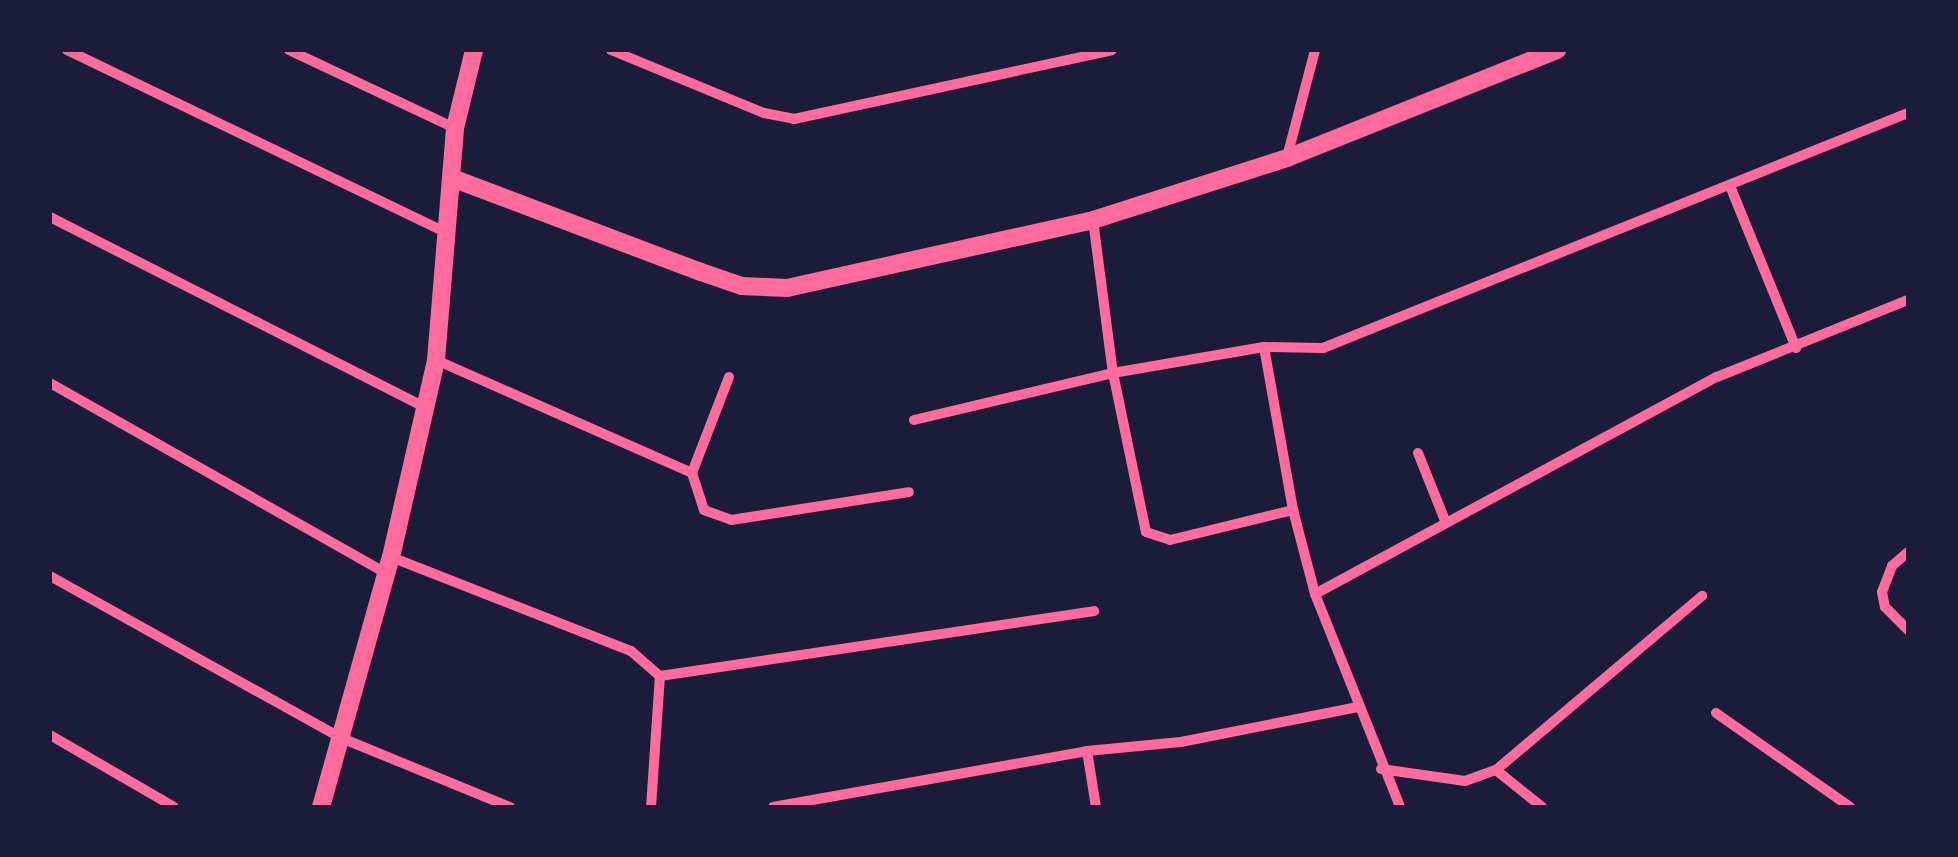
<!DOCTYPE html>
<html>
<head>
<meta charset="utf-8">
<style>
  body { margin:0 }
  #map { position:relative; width:1958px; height:857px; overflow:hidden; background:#1b1b3a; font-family:"PT Sans Narrow",sans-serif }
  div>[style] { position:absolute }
  .minor>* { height:10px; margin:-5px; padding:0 5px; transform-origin:5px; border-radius:5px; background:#ff6b9d }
  .tertiary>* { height:18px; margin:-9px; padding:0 9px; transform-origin:9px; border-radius:9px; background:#ff6b9d }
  span { translate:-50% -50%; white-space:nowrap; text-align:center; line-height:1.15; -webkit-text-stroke:10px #1b1b3a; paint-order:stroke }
  .frame { position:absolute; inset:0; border:52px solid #1b1b3a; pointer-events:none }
</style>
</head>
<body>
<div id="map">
  <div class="minor">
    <i style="left:67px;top:50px;width:420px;rotate:25.7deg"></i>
    <i style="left:289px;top:50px;width:183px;rotate:25.2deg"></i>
    <i style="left:611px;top:50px;width:165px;rotate:22.4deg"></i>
    <i style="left:764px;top:113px;width:31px;rotate:11deg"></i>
    <i style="left:794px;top:119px;width:325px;rotate:-12.2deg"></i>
    <i style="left:1287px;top:157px;width:111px;rotate:-75.3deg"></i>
    <i style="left:1730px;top:186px;width:175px;rotate:67.8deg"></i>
    <i style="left:50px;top:217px;width:422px;rotate:26.9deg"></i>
    <i style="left:1093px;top:220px;width:154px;rotate:82.6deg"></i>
    <i style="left:1113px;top:373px;width:162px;rotate:78.3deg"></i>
    <i style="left:1146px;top:532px;width:25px;rotate:18deg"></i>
    <i style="left:1170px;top:540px;width:127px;rotate:-13.7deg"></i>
    <i style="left:1264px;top:347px;width:166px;rotate:79.9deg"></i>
    <i style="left:1293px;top:510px;width:87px;rotate:75.3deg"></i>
    <i style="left:1315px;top:594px;width:229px;rotate:68.2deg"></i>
    <i style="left:436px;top:360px;width:280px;rotate:23.8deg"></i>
    <i style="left:729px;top:377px;width:103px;rotate:111.1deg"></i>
    <i style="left:692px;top:473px;width:39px;rotate:72deg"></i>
    <i style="left:704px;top:510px;width:29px;rotate:20deg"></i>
    <i style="left:731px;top:520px;width:180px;rotate:-8.9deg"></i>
    <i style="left:50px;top:383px;width:386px;rotate:29.5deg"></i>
    <i style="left:914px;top:420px;width:204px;rotate:-13.3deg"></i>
    <i style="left:1113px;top:373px;width:153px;rotate:-9.8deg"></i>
    <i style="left:1264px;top:347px;width:59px;rotate:1deg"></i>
    <i style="left:1323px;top:348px;width:630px;rotate:-21.89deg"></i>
    <i style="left:1418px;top:453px;width:75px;rotate:68.2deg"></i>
    <i style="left:1908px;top:552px;width:21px;rotate:139deg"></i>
    <i style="left:1892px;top:566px;width:28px;rotate:111deg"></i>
    <i style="left:1882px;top:592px;width:15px;rotate:79deg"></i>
    <i style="left:1885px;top:607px;width:33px;rotate:45deg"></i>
    <i style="left:391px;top:557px;width:258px;rotate:21.4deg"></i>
    <i style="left:631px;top:651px;width:38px;rotate:41deg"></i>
    <i style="left:50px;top:576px;width:331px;rotate:29.1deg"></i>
    <i style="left:339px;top:737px;width:185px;rotate:22.3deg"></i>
    <i style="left:1315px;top:594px;width:457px;rotate:-28.4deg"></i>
    <i style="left:1717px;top:377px;width:206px;rotate:-22deg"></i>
    <i style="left:660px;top:676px;width:439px;rotate:-8.5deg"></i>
    <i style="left:1716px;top:713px;width:164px;rotate:35deg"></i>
    <i style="left:50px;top:735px;width:143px;rotate:30.1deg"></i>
    <i style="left:1087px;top:751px;width:57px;rotate:80.9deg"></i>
    <i style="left:1381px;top:769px;width:85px;rotate:8.1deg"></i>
    <i style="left:1465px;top:781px;width:33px;rotate:-20deg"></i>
    <i style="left:1496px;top:770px;width:270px;rotate:-40.2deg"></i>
    <i style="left:1496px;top:770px;width:59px;rotate:38.8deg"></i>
    <i style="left:651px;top:807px;width:131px;rotate:-86.1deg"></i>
    <i style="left:773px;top:807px;width:319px;rotate:-10.1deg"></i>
    <i style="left:1087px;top:751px;width:94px;rotate:-5.5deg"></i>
    <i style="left:1181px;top:742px;width:179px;rotate:-11.2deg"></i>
  </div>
  <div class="tertiary">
    <i style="left:452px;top:178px;width:266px;rotate:20.7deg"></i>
    <i style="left:701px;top:272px;width:43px;rotate:18.9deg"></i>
    <i style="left:742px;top:286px;width:45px;rotate:2.5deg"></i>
    <i style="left:787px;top:288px;width:313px;rotate:-12.5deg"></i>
    <i style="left:1093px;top:220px;width:204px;rotate:-17.7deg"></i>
    <i style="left:1287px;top:158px;width:291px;rotate:-21.8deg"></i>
    <i style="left:321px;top:807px;width:260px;rotate:-74.4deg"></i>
    <i style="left:391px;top:557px;width:202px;rotate:-77.1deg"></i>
    <i style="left:436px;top:360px;width:233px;rotate:-85.3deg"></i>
    <i style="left:455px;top:128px;width:80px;rotate:-76.3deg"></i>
  </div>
  <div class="frame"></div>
</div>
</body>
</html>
